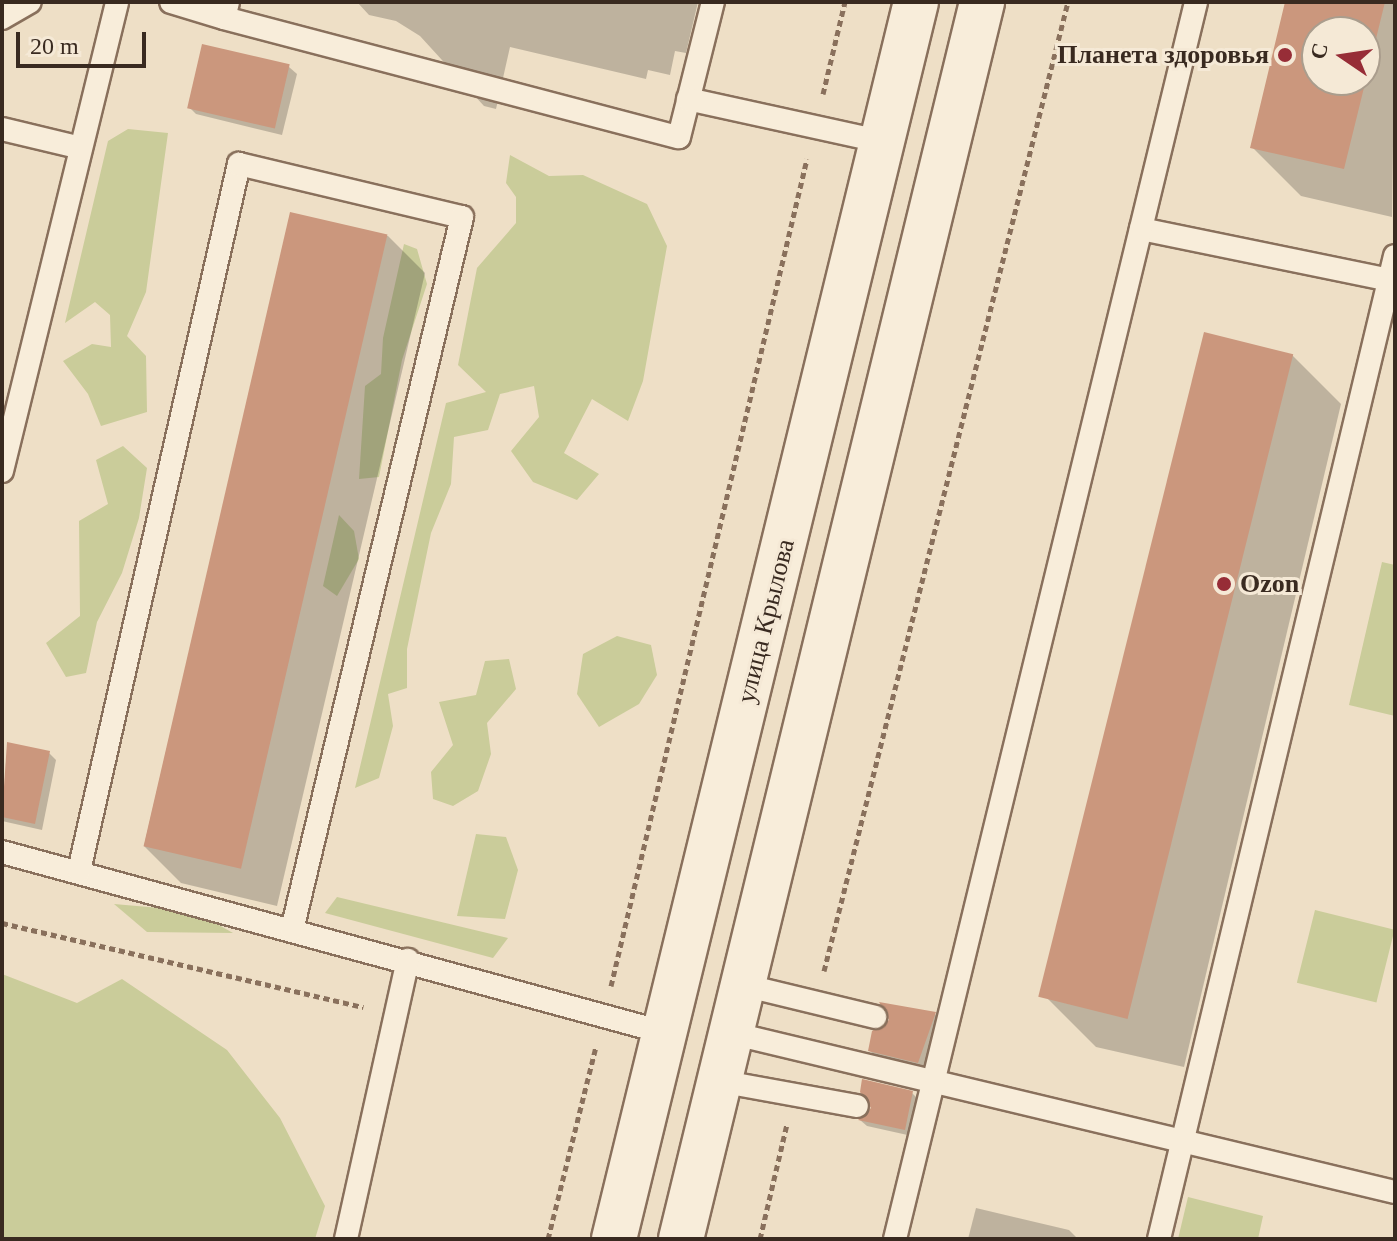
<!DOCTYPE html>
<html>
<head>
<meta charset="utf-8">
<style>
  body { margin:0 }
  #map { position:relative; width:1397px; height:1241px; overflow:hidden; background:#eedfc6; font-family:Georgia,serif }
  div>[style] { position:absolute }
  .green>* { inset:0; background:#cacc9a; transform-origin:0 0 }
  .shadow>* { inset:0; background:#0003 }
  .building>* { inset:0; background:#cb977d; transform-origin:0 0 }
  .path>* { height:5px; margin-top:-2.5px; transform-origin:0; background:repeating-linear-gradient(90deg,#89705c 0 6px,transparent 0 10px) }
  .roads { filter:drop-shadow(2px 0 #89705c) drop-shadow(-2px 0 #89705c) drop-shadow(0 2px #89705c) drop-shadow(0 -2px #89705c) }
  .service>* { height:22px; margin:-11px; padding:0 11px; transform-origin:11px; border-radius:11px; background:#f8edda }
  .secondary>* { height:44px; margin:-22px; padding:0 22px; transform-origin:22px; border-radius:22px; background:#f8edda }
  .dots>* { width:22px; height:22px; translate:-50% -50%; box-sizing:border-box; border:4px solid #f5e9d6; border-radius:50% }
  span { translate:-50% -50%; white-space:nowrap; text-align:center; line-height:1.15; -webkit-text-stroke:6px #f5e9d6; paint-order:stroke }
  .poi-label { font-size:26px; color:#392a20; font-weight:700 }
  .right { translate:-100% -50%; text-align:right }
  .left { translate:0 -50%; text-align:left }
  .street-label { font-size:26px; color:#392a20 }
  .frame { position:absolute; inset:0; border:4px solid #392a20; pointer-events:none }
  .north { position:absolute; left:1301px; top:16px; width:80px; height:80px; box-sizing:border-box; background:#f5e9d6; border:2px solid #aa9d8d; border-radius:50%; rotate:283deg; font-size:22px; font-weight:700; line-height:32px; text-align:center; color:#392a20 }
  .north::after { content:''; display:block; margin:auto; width:28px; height:36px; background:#972d37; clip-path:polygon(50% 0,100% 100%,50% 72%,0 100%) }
  .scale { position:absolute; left:16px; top:32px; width:130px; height:36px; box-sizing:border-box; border:4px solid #392a20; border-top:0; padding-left:10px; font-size:24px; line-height:28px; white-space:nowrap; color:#392a20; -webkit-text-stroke:6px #f5e9d6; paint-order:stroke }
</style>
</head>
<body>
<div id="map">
  <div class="green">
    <i style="clip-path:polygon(128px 129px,168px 133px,146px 292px,127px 336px,146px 356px,147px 412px,101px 426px,88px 394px,63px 361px,92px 344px,111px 347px,110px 315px,95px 302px,65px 323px,108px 141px)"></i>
    <i style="clip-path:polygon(510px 155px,549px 176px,583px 175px,647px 204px,667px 246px,643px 381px,628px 421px,592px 399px,564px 453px,599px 474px,577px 500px,533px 482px,511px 451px,539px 417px,534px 386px,500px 394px,488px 430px,454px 437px,451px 484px,431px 533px,407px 649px,407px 688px,388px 694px,393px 726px,379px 778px,355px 788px,446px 403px,486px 392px,458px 365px,477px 268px,516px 223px,516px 197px,506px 183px)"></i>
    <i style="clip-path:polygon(404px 244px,417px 249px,427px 284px,402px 360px,379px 477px,359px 479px,365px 386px,381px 374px,383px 338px)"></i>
    <i style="clip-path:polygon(123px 446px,147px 468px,139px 518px,122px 573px,97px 622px,86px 673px,66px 677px,46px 643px,80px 616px,79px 521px,108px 504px,96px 460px)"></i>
    <i style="clip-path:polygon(339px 515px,354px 531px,359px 559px,337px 596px,323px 586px)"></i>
    <i style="clip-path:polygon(1382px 562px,1395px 565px,1395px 716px,1349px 705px)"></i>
    <i style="clip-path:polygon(617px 636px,651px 645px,657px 675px,639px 704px,599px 727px,577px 694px,583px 654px)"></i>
    <i style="clip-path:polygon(509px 659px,516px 689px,487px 723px,491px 754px,478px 791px,453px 806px,433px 799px,431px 772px,453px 745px,439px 702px,476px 695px,485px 661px)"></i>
    <i style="clip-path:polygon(476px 834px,506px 837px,518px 870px,505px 919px,457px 916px)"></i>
    <i style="clip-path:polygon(337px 897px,508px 938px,493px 958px,325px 913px)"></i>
    <i style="clip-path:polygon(114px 904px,194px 911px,233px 933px,147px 932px)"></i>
    <i style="left:1315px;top:910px;width:82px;height:75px;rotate:14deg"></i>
    <i style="clip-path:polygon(2px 974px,77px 1003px,122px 979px,227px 1050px,280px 1118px,325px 1206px,315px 1239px,2px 1239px)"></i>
    <i style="clip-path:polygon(1188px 1197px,1263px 1216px,1258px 1239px,1178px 1239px)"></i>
  </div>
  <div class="shadow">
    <i style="clip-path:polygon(357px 2px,698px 2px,686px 53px,675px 51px,670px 75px,648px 70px,646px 79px,510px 47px,496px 109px,484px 106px,420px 36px,396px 21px,369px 15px)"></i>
    <i style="clip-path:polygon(evenodd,1287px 2px,1395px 2px,1392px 217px,1301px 196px,1252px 147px,1287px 2px,1317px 32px,1365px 32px,1365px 80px,1317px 80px,1317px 32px)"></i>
    <i style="clip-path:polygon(289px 67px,297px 74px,282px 135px,196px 114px,189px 107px)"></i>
    <i style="clip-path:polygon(292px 214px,388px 236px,425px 273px,277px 906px,181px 883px,144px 846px)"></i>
    <i style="clip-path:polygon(1292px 355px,1341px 404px,1184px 1067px,1096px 1047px,1047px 998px)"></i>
    <i style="clip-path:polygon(8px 745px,49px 753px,56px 760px,42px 830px,2px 821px)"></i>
    <i style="clip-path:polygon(935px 1014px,942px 1021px,925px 1069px,877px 1058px,870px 1051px)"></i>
    <i style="clip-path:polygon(912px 1093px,919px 1100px,912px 1136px,867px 1126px,860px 1120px)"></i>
    <i style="clip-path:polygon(976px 1208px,1069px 1230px,1078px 1239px,968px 1239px)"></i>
  </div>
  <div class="building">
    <i style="clip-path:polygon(evenodd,1285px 2px,1385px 2px,1344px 169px,1250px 148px,1285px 2px,1317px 32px,1365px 32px,1365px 80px,1317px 80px,1317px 32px)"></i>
    <i style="left:202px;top:44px;width:90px;height:66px;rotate:13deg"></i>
    <i style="left:290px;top:212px;width:100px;height:651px;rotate:13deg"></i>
    <i style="left:1204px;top:332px;width:92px;height:685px;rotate:14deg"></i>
    <i style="clip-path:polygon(7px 742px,50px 751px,35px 824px,2px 817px)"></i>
    <i style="clip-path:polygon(879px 1002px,936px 1012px,918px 1063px,868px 1051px,872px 1031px,889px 1020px)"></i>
    <i style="clip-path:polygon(862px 1079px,913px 1091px,905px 1130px,858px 1120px,871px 1108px,860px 1092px)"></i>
  </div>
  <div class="path">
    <i style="left:823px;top:94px;width:95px;rotate:-76.6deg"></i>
    <i style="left:2px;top:923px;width:371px;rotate:13.1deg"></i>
    <i style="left:824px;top:971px;width:999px;rotate:-75.87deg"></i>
    <i style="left:611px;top:986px;width:850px;rotate:-76.67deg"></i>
    <i style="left:548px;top:1239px;width:199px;rotate:-76deg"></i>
    <i style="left:760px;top:1239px;width:118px;rotate:-76.8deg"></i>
  </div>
  <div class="roads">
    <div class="service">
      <i style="left:171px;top:2px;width:55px;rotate:16.8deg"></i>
      <i style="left:228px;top:2px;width:16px;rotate:104deg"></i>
      <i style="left:224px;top:18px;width:470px;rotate:14.7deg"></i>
      <i style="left:679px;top:137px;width:139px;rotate:-75.9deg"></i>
      <i style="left:2px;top:18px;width:32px;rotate:-30deg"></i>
      <i style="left:688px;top:99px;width:200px;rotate:12.4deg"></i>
      <i style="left:2px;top:129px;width:81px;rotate:13.5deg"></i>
      <i style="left:1141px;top:229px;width:253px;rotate:11.6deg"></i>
      <i style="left:2px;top:471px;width:483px;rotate:-76.2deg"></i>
      <i style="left:2px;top:852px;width:688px;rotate:15.25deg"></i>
      <i style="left:79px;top:871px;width:725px;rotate:-77.25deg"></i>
      <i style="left:239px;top:164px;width:229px;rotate:13.4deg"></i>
      <i style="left:462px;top:217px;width:733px;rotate:103.41deg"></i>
      <i style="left:743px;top:985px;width:136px;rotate:13.6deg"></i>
      <i style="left:731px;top:1033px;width:683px;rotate:13.47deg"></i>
      <i style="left:719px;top:1081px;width:140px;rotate:10.3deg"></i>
      <i style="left:346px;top:1239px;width:286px;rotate:-77.5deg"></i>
      <i style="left:895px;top:1239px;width:1273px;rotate:-76.32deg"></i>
      <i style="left:1159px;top:1239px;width:1011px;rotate:-76.5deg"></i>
    </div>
    <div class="secondary">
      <i style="left:614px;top:1239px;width:1273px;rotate:-76.28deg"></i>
      <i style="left:681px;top:1239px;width:1273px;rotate:-76.32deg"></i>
    </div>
  </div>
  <div class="dots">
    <i style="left:1285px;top:55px;background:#972d37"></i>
    <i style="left:1224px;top:584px;background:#972d37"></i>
  </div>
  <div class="poi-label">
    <span class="right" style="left:1269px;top:55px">Планета здоровья</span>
    <span class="left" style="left:1240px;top:584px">Ozon</span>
  </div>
  <div class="street-label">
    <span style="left:766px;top:621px;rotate:-76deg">улица Крылова</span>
  </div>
  <div class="frame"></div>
  <div class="north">С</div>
  <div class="scale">20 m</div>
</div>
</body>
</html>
